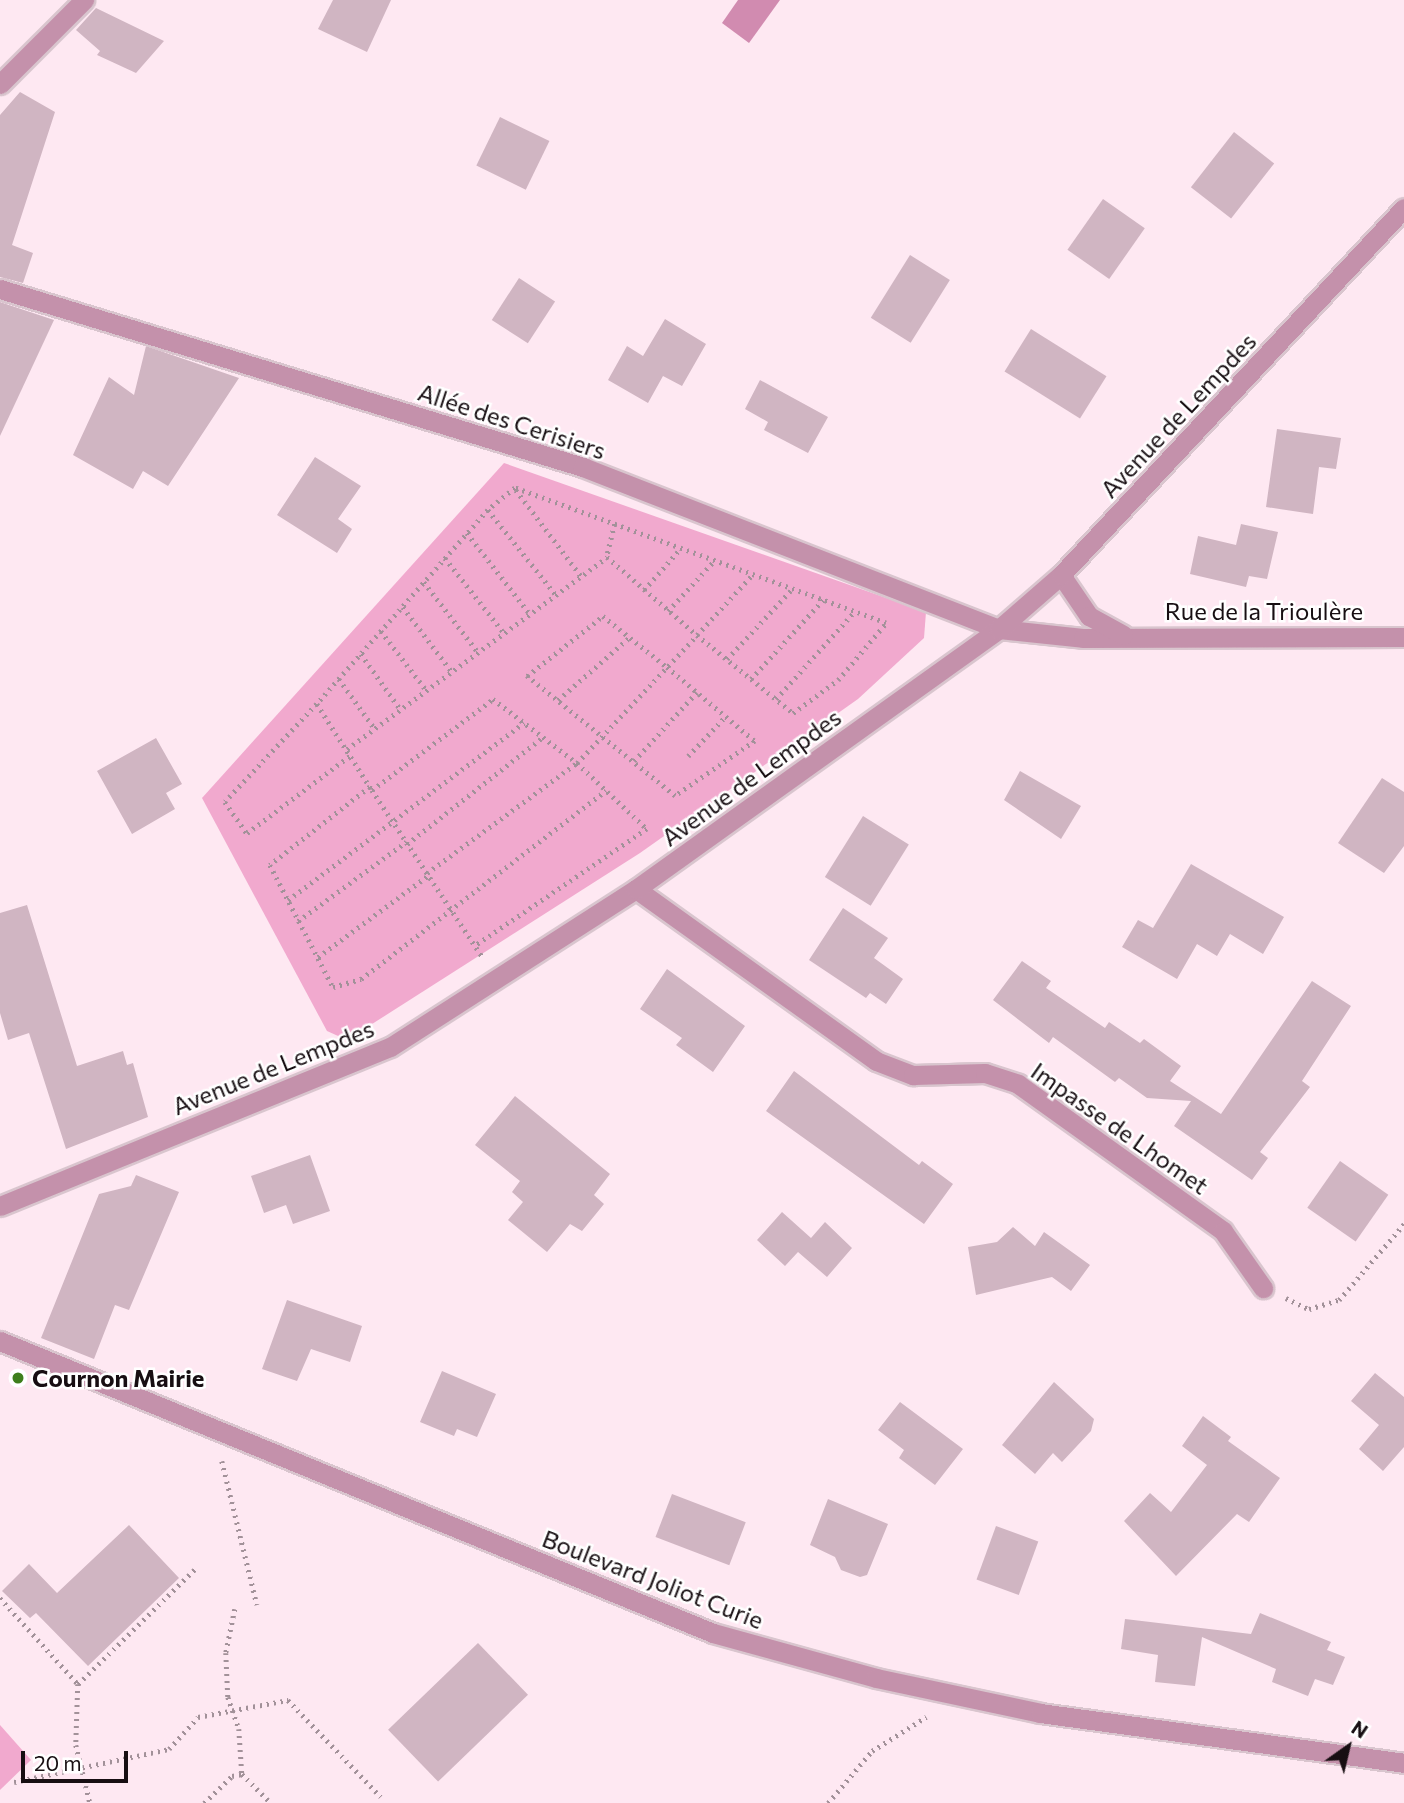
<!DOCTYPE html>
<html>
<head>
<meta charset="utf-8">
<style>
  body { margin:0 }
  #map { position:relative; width:1404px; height:1803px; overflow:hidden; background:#fee8f2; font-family:Commissioner,sans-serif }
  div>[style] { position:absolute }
  .green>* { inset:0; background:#f1a9ce }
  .water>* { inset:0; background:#d18bb0 }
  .building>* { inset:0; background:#d0b5c2; transform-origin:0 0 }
  .path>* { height:4.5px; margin-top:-2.25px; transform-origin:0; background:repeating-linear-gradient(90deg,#a29199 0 2px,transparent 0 7px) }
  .roads { filter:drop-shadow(2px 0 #d9c5ce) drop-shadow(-2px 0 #d9c5ce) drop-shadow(0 2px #d9c5ce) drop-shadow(0 -2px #d9c5ce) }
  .minor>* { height:19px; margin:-9.5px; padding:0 9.5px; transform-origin:9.5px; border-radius:9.5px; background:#c491ab }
  .tertiary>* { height:19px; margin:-9.5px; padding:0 9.5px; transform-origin:9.5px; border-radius:9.5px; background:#c491ab }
  .dots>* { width:19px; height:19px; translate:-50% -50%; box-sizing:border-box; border:4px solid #fff; border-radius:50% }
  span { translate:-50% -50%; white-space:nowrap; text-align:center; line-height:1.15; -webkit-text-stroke:5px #fff; paint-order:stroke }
  .street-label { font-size:24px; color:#170e12 }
  .poi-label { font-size:24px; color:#170e12; font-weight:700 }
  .left { translate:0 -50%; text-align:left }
  .north { position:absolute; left:1313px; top:1712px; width:70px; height:70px; -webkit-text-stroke:5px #fff; paint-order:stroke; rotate:34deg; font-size:19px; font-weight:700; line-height:28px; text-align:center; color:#170e12 }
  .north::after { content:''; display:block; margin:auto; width:24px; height:32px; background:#170e12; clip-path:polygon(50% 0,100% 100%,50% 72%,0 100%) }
  .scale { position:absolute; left:21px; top:1751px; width:107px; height:32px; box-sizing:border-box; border:4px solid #170e12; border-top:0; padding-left:9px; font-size:21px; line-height:24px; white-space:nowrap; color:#170e12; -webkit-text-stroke:5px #fff; paint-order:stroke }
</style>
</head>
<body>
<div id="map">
  <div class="green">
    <i style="clip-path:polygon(504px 463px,926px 612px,924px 638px,858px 699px,640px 853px,347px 1040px,327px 1031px,202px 798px)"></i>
    <i style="clip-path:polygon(0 1725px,31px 1760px,0 1790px)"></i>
  </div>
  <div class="water">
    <i style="clip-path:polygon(738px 0,780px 0,749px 43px,722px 23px)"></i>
  </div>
  <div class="building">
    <i style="clip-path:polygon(333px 0,391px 0,367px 52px,318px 29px)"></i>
    <i style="clip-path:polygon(96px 8px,164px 41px,136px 73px,97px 55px,100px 51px,76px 30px)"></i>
    <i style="clip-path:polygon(20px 92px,55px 112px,12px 245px,33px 253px,23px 283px,0 277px,0 115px)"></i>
    <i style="left:500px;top:117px;width:55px;height:54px;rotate:26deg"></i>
    <i style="left:1234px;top:132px;width:51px;height:70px;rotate:38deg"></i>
    <i style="left:1103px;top:199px;width:51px;height:62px;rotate:35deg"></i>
    <i style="left:910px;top:255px;width:47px;height:74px;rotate:32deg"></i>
    <i style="left:519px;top:278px;width:43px;height:50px;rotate:33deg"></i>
    <i style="clip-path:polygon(0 302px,54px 320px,0 436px)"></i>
    <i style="clip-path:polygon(665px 319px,706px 344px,682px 386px,663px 376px,648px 403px,608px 380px,627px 346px,643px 356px)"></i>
    <i style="left:1031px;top:329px;width:89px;height:50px;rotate:32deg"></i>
    <i style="clip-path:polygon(146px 346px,239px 378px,168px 486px,143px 471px,133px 489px,73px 455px,109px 377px,134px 395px)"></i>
    <i style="clip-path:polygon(760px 380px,828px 417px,808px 453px,764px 430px,768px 422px,745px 409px)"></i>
    <i style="clip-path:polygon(1277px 429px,1341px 438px,1336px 469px,1319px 467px,1313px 514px,1266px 507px)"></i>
    <i style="clip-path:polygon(315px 457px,361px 486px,338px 519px,352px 529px,337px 553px,277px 515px)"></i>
    <i style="clip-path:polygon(1241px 524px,1278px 532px,1267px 579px,1249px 576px,1246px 587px,1190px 574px,1198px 536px,1236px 545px)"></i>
    <i style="clip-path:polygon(156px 738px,182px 784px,166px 793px,175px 809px,132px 834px,97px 771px)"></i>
    <i style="clip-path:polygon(1020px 771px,1081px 806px,1061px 839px,1004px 800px)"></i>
    <i style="clip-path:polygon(1382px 778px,1404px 792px,1404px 846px,1384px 873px,1338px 843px)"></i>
    <i style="left:863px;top:816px;width:54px;height:72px;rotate:32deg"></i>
    <i style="clip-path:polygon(1191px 864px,1284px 917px,1263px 954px,1230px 934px,1217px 956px,1197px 944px,1177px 979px,1122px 947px,1138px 920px,1153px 928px)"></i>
    <i style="clip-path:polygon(27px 905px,77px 1066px,123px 1051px,127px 1065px,133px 1063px,148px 1117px,66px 1149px,29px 1033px,8px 1040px,0 1013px,0 913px)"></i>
    <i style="clip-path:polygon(843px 908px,888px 938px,874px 958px,903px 979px,886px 1004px,870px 993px,866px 998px,809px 960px)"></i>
    <i style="clip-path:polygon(1022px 961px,1051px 981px,1046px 988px,1105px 1028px,1109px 1022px,1140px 1043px,1144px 1039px,1181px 1066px,1170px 1081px,1221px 1114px,1312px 981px,1351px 1006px,1302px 1081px,1310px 1087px,1260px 1152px,1268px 1158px,1252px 1180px,1174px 1126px,1191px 1101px,1147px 1098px,1119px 1078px,1115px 1082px,1053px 1037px,1049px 1043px,993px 1000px)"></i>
    <i style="clip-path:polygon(667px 969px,745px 1026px,713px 1072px,676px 1045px,682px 1038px,640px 1009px)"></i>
    <i style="clip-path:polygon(794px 1071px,919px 1165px,922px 1161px,953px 1184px,924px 1224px,766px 1111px)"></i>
    <i style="clip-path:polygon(515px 1096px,610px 1174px,594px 1195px,604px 1204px,582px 1231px,570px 1224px,547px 1252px,508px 1220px,523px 1202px,512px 1192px,520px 1181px,475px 1145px)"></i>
    <i style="clip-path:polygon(310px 1155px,330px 1211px,293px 1224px,286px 1205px,264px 1213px,251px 1176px)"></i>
    <i style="left:1340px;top:1161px;width:59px;height:57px;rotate:35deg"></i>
    <i style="clip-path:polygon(136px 1175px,179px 1192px,129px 1310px,115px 1305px,94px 1359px,41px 1338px,99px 1194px,131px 1186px)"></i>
    <i style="clip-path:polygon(782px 1212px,811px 1238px,825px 1222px,852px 1248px,827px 1277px,798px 1252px,785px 1266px,757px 1240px)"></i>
    <i style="clip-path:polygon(1013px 1227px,1035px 1246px,1044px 1232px,1090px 1265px,1071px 1291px,1052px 1277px,976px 1295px,968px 1247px,997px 1242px)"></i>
    <i style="clip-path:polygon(287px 1300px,362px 1326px,350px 1362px,311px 1349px,297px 1381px,262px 1369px)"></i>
    <i style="clip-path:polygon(442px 1371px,496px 1394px,477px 1437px,457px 1429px,454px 1436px,420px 1422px)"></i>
    <i style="clip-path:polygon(1375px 1373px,1404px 1397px,1404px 1447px,1383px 1471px,1359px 1449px,1379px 1425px,1351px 1401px)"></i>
    <i style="clip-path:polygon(1054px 1382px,1094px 1419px,1091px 1431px,1062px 1462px,1053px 1453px,1035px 1474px,1002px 1445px)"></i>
    <i style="clip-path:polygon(900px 1402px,963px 1449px,935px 1485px,899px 1458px,904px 1450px,878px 1430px)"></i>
    <i style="clip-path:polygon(1203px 1416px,1231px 1437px,1228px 1441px,1280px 1478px,1249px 1522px,1237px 1514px,1176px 1576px,1124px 1521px,1150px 1493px,1171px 1512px,1207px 1465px,1182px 1446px)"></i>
    <i style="left:672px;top:1494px;width:79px;height:46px;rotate:21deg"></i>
    <i style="clip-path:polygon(828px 1499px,888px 1524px,867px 1575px,860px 1577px,841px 1570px,835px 1557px,810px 1545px)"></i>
    <i style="clip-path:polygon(129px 1525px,179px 1578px,88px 1666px,36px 1613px,30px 1618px,2px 1591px,29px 1564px,57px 1593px)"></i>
    <i style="left:996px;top:1526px;width:45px;height:57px;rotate:20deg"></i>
    <i style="clip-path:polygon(1260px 1613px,1331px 1642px,1327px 1650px,1345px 1657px,1333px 1685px,1315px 1679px,1308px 1696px,1272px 1682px,1276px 1669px,1202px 1637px,1195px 1686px,1155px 1682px,1158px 1655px,1121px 1649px,1125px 1619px,1251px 1634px)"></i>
    <i style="left:478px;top:1643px;width:72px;height:125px;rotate:46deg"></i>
  </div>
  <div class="path">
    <i style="left:516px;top:490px;width:108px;rotate:52.9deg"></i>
    <i style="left:488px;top:510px;width:109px;rotate:51.3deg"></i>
    <i style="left:615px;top:524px;width:34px;rotate:104deg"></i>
    <i style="left:607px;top:557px;width:119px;rotate:40.9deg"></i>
    <i style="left:697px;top:635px;width:83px;rotate:-47.4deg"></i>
    <i style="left:467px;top:533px;width:103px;rotate:52.1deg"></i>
    <i style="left:445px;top:558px;width:95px;rotate:51.8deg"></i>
    <i style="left:424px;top:582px;width:88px;rotate:52.4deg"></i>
    <i style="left:644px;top:590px;width:55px;rotate:-48.7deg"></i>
    <i style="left:403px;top:607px;width:81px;rotate:53deg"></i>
    <i style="left:668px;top:611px;width:68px;rotate:-47.4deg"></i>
    <i style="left:603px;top:616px;width:82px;rotate:38.6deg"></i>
    <i style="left:667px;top:667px;width:115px;rotate:40.1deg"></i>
    <i style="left:755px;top:741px;width:97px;rotate:145.5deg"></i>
    <i style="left:675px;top:796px;width:191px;rotate:-141deg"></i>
    <i style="left:527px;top:676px;width:97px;rotate:-38.3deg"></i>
    <i style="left:381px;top:631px;width:76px;rotate:52.5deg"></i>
    <i style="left:361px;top:654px;width:69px;rotate:54.5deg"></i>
    <i style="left:727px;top:659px;width:96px;rotate:-47.1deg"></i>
    <i style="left:339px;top:679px;width:62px;rotate:54.2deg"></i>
    <i style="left:751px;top:679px;width:107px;rotate:-47.7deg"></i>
    <i style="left:776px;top:699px;width:117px;rotate:-48.1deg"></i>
    <i style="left:558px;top:700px;width:96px;rotate:-41.2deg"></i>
    <i style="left:317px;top:704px;width:134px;rotate:133.2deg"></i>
    <i style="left:225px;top:802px;width:38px;rotate:55deg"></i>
    <i style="left:247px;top:833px;width:130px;rotate:-36.9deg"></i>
    <i style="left:347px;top:749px;width:323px;rotate:-36.4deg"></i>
    <i style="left:688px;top:756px;width:55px;rotate:-46.5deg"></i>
    <i style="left:634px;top:761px;width:93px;rotate:-47.6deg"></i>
    <i style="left:370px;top:787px;width:127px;rotate:142deg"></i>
    <i style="left:270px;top:865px;width:137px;rotate:62.7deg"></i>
    <i style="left:333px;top:987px;width:29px;rotate:-16deg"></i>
    <i style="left:361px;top:979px;width:309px;rotate:-37.6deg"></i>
    <i style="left:372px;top:790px;width:151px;rotate:-36.9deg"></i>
    <i style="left:493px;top:699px;width:106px;rotate:37.3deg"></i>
    <i style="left:577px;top:763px;width:96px;rotate:43.3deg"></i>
    <i style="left:647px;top:829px;width:208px;rotate:145.8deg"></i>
    <i style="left:407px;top:844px;width:173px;rotate:-38.2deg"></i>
    <i style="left:427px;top:873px;width:186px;rotate:-36.3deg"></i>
    <i style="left:577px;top:763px;width:175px;rotate:-46.8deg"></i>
    <i style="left:697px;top:635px;width:124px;rotate:39.1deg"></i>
    <i style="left:793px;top:713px;width:56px;rotate:-36.3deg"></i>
    <i style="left:838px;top:680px;width:75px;rotate:-49.9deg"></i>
    <i style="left:886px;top:623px;width:395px;rotate:-160deg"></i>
    <i style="left:515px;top:488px;width:35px;rotate:141deg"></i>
    <i style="left:488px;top:510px;width:259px;rotate:131.4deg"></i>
    <i style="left:317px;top:704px;width:102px;rotate:57.4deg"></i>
    <i style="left:372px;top:790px;width:199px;rotate:56.5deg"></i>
    <i style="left:288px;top:900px;width:295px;rotate:-36.9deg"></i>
    <i style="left:298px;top:921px;width:134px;rotate:-36.2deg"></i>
    <i style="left:318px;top:957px;width:138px;rotate:-36.5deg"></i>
    <i style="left:1286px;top:1298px;width:25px;rotate:26deg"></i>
    <i style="left:1309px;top:1309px;width:31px;rotate:-17deg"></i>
    <i style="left:1339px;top:1300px;width:100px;rotate:-49.5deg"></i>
    <i style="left:222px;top:1461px;width:148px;rotate:76.3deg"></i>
    <i style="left:0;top:1598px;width:116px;rotate:47.8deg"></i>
    <i style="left:78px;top:1684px;width:165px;rotate:-44.5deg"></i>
    <i style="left:235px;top:1609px;width:45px;rotate:101.6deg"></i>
    <i style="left:226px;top:1653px;width:44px;rotate:87.4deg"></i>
    <i style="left:228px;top:1697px;width:34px;rotate:71deg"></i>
    <i style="left:239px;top:1729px;width:45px;rotate:86.2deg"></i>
    <i style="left:78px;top:1684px;width:61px;rotate:91.9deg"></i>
    <i style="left:76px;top:1745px;width:60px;rotate:76.4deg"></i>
    <i style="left:14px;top:1782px;width:158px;rotate:-12deg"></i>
    <i style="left:169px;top:1749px;width:43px;rotate:-47.8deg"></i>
    <i style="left:198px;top:1717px;width:92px;rotate:-10.7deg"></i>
    <i style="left:288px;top:1700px;width:134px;rotate:46.2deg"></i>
    <i style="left:204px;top:1803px;width:39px;rotate:-44deg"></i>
    <i style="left:232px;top:1776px;width:10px;rotate:-11deg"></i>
    <i style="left:242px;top:1774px;width:41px;rotate:45deg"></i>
    <i style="left:828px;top:1803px;width:68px;rotate:-49.8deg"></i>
    <i style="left:872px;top:1751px;width:64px;rotate:-32.2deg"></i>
  </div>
  <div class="roads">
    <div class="minor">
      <i style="left:0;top:84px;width:119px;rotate:-45deg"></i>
      <i style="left:0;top:289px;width:610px;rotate:16.98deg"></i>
      <i style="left:583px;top:467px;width:446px;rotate:21.3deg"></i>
      <i style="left:999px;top:629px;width:84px;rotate:6.1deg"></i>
      <i style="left:1083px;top:638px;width:321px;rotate:-0.2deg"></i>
      <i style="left:1061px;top:575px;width:50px;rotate:55.7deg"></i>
      <i style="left:1089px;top:616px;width:39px;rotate:29deg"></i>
      <i style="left:636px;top:889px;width:295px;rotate:35.6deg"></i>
      <i style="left:876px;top:1061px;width:40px;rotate:21deg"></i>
      <i style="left:913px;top:1075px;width:72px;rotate:-1.6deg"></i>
      <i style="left:985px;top:1073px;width:35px;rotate:18deg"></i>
      <i style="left:1018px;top:1084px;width:252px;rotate:35.6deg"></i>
      <i style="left:1223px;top:1231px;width:70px;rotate:54.9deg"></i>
    </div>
    <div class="tertiary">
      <i style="left:0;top:1206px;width:421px;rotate:-22.2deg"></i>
      <i style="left:390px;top:1047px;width:292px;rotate:-32.7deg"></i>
      <i style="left:636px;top:889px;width:447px;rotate:-35.6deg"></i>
      <i style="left:999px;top:629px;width:82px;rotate:-41.1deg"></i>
      <i style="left:1061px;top:575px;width:502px;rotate:-46.94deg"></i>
      <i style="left:0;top:1341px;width:770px;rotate:22.27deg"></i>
      <i style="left:713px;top:1633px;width:169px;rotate:15.4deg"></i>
      <i style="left:876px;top:1678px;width:168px;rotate:12deg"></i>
      <i style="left:1040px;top:1713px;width:367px;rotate:7.8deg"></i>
    </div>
  </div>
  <div class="dots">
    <i style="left:18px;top:1378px;background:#3e7e1c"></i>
  </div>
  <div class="street-label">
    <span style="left:1178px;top:415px;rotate:-47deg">Avenue de Lempdes</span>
    <span style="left:512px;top:421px;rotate:18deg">Allée des Cerisiers</span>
    <span style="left:1264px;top:611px">Rue de la Trioulère</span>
    <span style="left:751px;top:777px;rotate:-36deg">Avenue de Lempdes</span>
    <span style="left:273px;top:1067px;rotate:-22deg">Avenue de Lempdes</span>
    <span style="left:1120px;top:1128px;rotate:35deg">Impasse de Lhomet</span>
    <span style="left:653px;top:1579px;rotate:21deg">Boulevard Joliot Curie</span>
  </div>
  <div class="poi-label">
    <span class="left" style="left:32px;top:1378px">Cournon Mairie</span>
  </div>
  <div class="north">N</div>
  <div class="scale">20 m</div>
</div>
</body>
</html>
